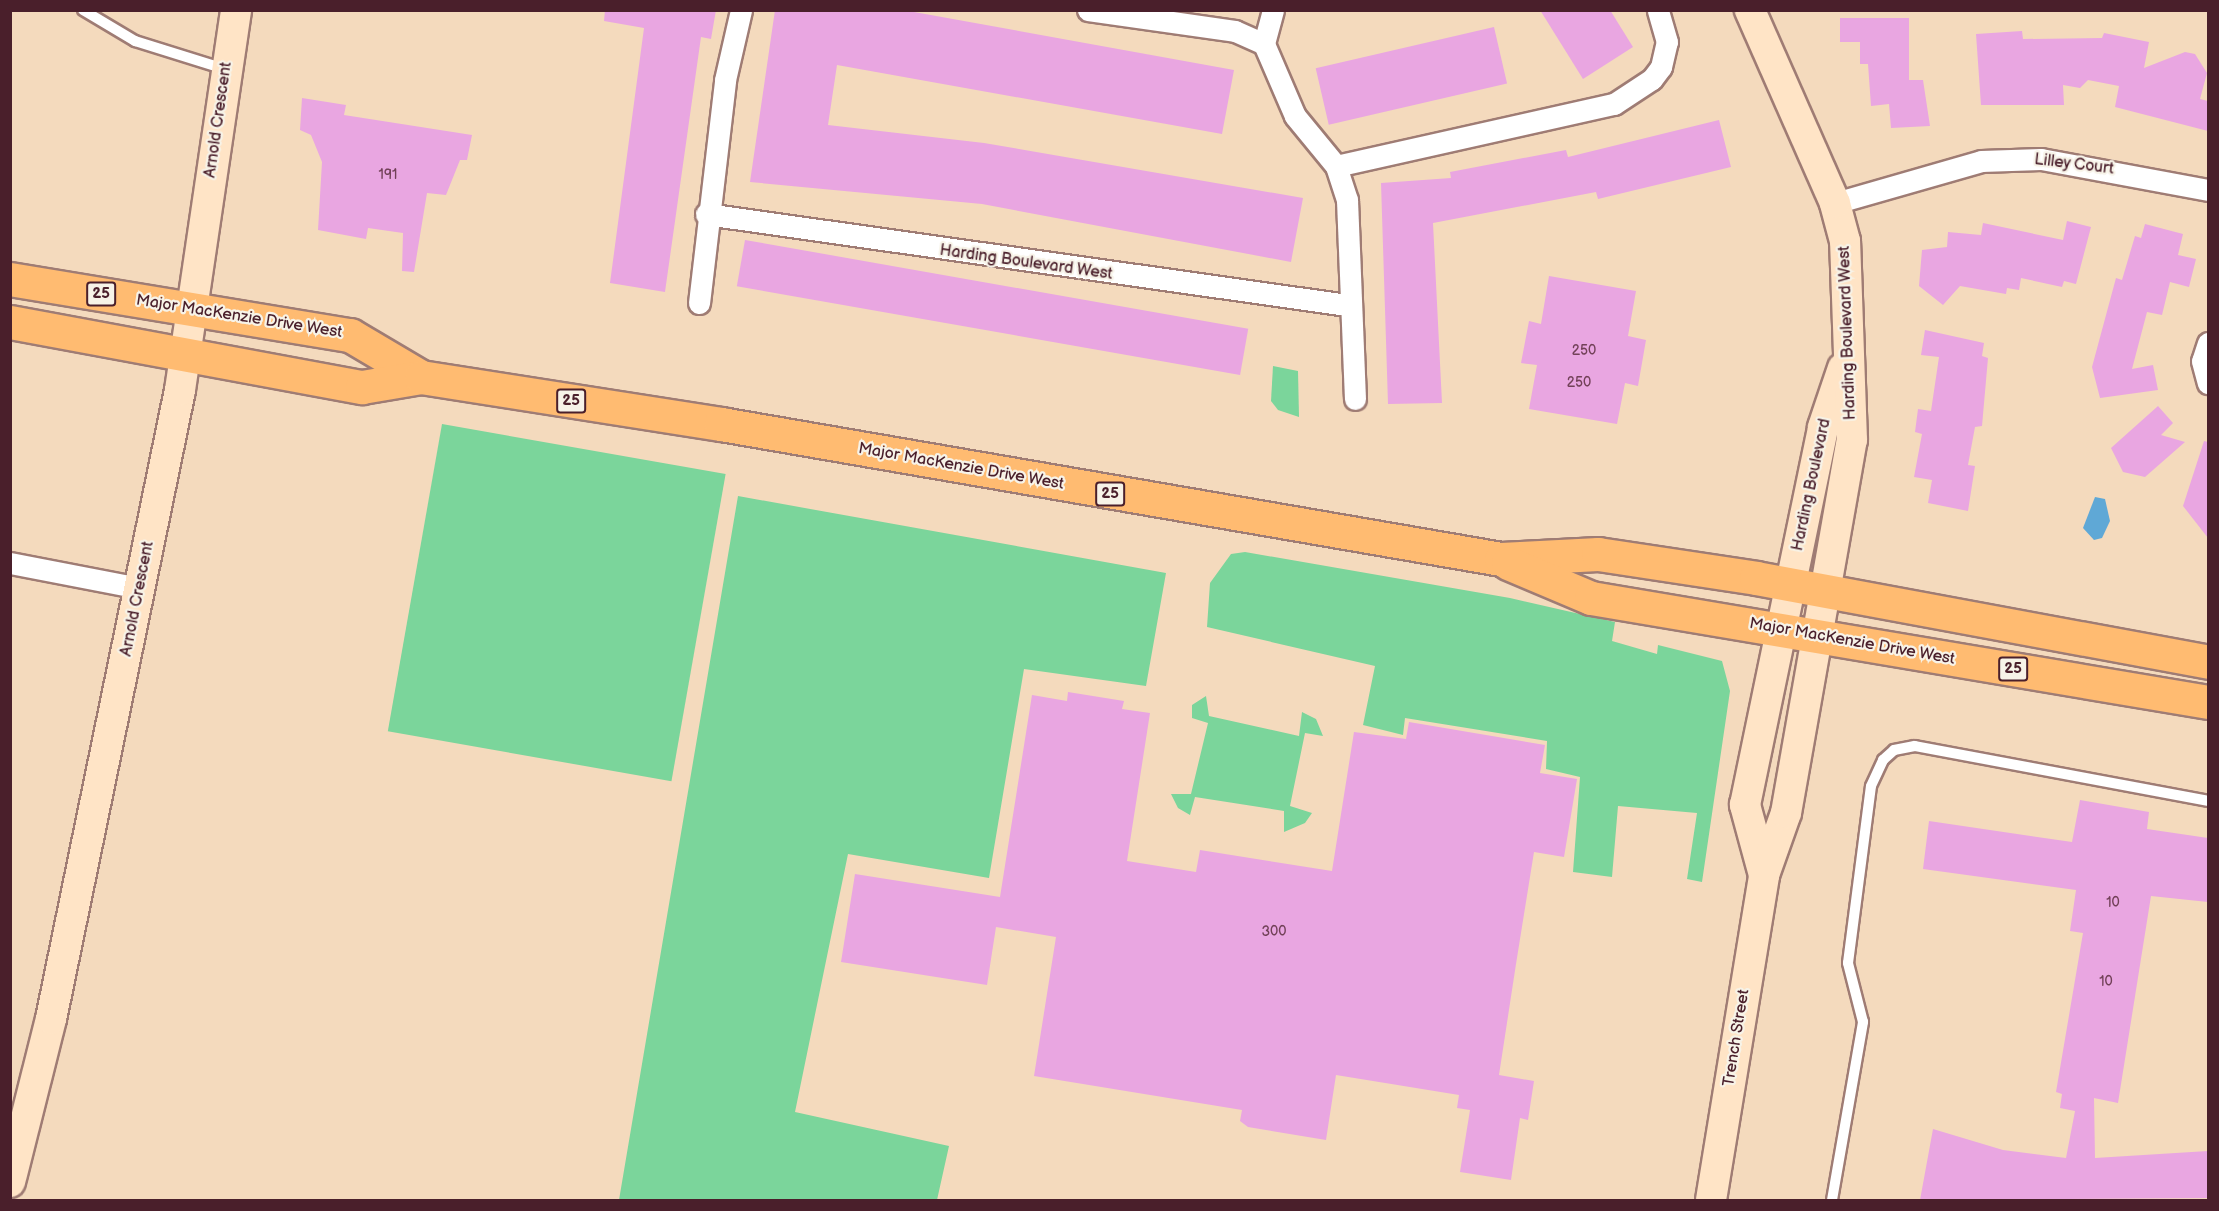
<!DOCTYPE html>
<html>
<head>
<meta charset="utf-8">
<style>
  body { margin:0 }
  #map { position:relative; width:2219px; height:1211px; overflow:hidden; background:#f4dabd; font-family:"Balsamiq Sans",sans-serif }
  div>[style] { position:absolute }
  .green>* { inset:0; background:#7bd59b; transform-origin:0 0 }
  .water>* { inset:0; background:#5fa8d6 }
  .building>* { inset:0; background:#e9a6e1; transform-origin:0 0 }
  .roads { filter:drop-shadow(2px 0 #9f7c74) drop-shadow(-2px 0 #9f7c74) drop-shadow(0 2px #9f7c74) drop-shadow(0 -2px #9f7c74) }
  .lane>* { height:10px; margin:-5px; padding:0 5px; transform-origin:5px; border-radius:5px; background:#fff }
  .street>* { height:21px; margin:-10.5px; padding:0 10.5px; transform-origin:10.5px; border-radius:10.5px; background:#fff }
  .secondary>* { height:30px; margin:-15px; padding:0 15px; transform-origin:15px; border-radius:15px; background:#ffe4c6 }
  .primary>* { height:33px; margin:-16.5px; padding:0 16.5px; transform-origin:16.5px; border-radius:16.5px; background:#ffbb71 }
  span { translate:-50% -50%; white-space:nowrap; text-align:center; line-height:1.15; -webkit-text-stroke:4.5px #f7f3e8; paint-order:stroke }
  .number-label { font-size:14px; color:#724158 }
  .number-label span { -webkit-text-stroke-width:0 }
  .shield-label span { padding:2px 4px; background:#f7f3e8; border:2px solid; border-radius:4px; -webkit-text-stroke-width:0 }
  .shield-label { font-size:15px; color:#4a1f2b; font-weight:700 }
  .street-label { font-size:16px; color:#4a1f2b }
  .frame { position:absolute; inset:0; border:12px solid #4a1f2b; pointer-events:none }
</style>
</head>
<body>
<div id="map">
  <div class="green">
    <i style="clip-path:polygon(1273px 366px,1298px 371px,1299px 417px,1278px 410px,1271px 401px)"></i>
    <i style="left:442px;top:424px;width:288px;height:312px;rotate:10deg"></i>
    <i style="clip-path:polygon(738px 496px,1166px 573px,1146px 686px,1024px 669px,989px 878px,848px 854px,795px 1112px,949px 1146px,937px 1200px,619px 1200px)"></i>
    <i style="clip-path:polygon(1245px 552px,1510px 598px,1615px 622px,1612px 641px,1657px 654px,1658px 645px,1722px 661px,1730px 691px,1702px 882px,1687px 879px,1697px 813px,1618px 806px,1612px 877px,1573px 872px,1580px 777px,1546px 769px,1547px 741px,1405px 718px,1403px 735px,1363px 725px,1375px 666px,1207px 627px,1210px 583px,1231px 554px)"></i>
    <i style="clip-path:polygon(1206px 696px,1209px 716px,1299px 736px,1302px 712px,1316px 719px,1323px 736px,1305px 733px,1290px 806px,1312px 813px,1305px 823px,1284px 832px,1284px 811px,1195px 797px,1190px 815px,1178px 808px,1171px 794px,1191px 794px,1208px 723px,1192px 718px,1192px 705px)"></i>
  </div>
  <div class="water">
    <i style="clip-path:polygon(2095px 497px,2105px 499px,2110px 521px,2102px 538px,2094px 540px,2083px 528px)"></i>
  </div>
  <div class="building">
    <i style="clip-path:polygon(605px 10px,716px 10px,711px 39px,701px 37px,665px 292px,610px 283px,644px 28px,604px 21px)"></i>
    <i style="clip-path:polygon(775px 10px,903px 10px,1234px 70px,1222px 134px,837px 65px,828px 125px,984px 143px,1303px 198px,1291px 262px,982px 204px,750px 182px)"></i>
    <i style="clip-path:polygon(1540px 10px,1610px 10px,1633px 47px,1583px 79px)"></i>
    <i style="clip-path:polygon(1840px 18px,1909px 18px,1909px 80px,1923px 80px,1930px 126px,1891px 128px,1889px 104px,1871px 106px,1868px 64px,1860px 64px,1860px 42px,1840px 42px)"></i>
    <i style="left:1494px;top:27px;width:58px;height:183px;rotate:77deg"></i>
    <i style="clip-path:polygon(2022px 31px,2023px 39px,2102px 38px,2104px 33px,2149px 42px,2144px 68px,2185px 52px,2195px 54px,2207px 73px,2200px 99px,2208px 101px,2208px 131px,2115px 107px,2119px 86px,2088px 80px,2080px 88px,2063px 85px,2064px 105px,1981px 105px,1976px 34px)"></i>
    <i style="clip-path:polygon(302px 98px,346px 105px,344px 115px,472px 135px,467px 160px,460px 160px,446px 195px,427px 193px,414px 272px,402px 271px,403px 233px,368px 228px,366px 239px,318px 230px,322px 162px,311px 135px,300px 130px)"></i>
    <i style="clip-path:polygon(1719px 120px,1731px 167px,1598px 199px,1596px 192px,1433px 223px,1442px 403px,1388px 404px,1381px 183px,1451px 178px,1450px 172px,1566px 150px,1568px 157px)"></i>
    <i style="clip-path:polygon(2067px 221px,2091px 227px,2076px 284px,2064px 281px,2062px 287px,2021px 278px,2019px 290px,2007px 288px,2006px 294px,1960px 286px,1943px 305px,1919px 286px,1922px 250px,1947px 247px,1948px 232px,1981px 235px,1983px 223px,2063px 240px)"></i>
    <i style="clip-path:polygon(2145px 224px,2183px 234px,2178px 255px,2196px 259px,2189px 287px,2170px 282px,2162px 315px,2147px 312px,2132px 369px,2153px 365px,2158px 390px,2100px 398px,2092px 367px,2116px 278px,2122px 280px,2135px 236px,2141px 238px)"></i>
    <i style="left:745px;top:240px;width:511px;height:47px;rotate:10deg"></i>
    <i style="clip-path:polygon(1549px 276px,1636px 291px,1628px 336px,1646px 340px,1638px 386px,1625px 383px,1617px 424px,1529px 409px,1537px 365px,1521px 363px,1529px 321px,1541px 324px)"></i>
    <i style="clip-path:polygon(1925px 330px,1984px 343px,1982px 356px,1988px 358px,1982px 426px,1975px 427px,1968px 465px,1975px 466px,1968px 511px,1928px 503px,1932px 480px,1914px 477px,1922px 434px,1915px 432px,1918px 409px,1931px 411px,1939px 357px,1921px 355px)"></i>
    <i style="clip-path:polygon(2158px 406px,2173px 423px,2161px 435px,2185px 442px,2145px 477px,2123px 472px,2111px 448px)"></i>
    <i style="clip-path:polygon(2204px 441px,2208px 442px,2208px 538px,2183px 506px)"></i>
    <i style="clip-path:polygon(1068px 692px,1124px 701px,1122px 709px,1150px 713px,1127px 861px,1196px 872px,1200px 850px,1332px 871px,1354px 732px,1406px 739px,1409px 722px,1545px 745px,1540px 773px,1577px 779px,1564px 857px,1534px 852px,1516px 964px,1499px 1075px,1534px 1081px,1528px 1120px,1520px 1118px,1511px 1180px,1460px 1172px,1470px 1110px,1457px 1108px,1459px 1095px,1336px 1075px,1326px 1140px,1248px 1127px,1240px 1121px,1242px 1110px,1034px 1076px,1056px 937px,996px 927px,987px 985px,841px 962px,855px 874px,1000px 897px,1032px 695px,1067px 701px)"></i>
    <i style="clip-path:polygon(2080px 800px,2149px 812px,2147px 829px,2208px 838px,2208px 902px,2151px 896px,2118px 1103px,2094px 1098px,2095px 1158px,2208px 1151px,2208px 1198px,1920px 1200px,1933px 1129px,2003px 1150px,2066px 1158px,2075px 1111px,2060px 1108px,2062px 1094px,2056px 1092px,2083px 933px,2070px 931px,2076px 890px,1923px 869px,1929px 821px,2072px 842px)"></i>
  </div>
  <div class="roads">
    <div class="lane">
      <i style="left:83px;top:10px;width:61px;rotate:30.8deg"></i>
      <i style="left:135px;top:41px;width:94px;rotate:17.3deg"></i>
      <i style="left:1832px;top:1200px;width:181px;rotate:-80.1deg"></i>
      <i style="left:1863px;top:1022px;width:61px;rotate:-104.3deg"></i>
      <i style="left:1848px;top:963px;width:178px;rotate:-82.6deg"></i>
      <i style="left:1871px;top:786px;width:29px;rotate:-65deg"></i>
      <i style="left:1883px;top:760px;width:15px;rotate:-42deg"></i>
      <i style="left:1894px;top:750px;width:21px;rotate:-11deg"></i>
      <i style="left:1915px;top:746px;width:298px;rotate:10.6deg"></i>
    </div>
    <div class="street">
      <i style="left:1088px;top:10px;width:148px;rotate:8.1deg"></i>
      <i style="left:1235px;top:31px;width:32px;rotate:24deg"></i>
      <i style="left:1273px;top:10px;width:35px;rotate:105deg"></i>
      <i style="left:1264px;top:44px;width:78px;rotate:66.7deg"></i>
      <i style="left:1295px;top:116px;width:65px;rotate:50.6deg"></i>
      <i style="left:1336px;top:166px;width:36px;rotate:72deg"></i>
      <i style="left:1347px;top:200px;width:199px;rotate:87.7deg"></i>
      <i style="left:1336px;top:166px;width:285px;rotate:-12.6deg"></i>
      <i style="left:1614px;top:104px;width:45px;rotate:-33.3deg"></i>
      <i style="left:1652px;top:79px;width:15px;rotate:-53deg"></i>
      <i style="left:1661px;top:67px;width:26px;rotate:-77deg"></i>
      <i style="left:1667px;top:42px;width:33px;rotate:-106deg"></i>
      <i style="left:1835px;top:203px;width:152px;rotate:-16deg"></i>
      <i style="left:1981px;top:161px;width:60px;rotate:-1.9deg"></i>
      <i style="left:2041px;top:159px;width:170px;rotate:10.5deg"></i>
      <i style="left:706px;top:214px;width:647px;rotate:8.08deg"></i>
      <i style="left:699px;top:303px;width:225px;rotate:-83.3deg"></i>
      <i style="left:725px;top:80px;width:72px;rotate:-77.1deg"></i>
      <i style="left:2208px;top:343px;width:19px;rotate:108deg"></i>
      <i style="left:2202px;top:361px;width:23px;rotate:75deg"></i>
      <i style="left:10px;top:563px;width:132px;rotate:10.9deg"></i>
    </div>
    <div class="secondary">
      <i style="left:1764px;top:875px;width:73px;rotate:-105.2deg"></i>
      <i style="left:1745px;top:805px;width:386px;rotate:-78.3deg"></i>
      <i style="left:1823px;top:427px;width:62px;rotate:-71.3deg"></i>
      <i style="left:10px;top:1182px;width:168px;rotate:-75.9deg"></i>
      <i style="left:51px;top:1019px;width:642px;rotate:-78.41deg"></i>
      <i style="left:180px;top:390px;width:384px;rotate:-81.6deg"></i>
      <i style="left:1711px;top:1200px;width:329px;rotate:-80.7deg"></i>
      <i style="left:1764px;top:875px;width:66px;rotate:-70.5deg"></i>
      <i style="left:1786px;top:813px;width:379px;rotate:-80deg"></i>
      <i style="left:1852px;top:440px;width:199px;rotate:-92deg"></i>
      <i style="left:1845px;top:241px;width:39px;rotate:-105deg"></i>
      <i style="left:1835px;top:203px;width:211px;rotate:-113.8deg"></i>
    </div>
    <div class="primary">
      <i style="left:10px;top:279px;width:345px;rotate:9.4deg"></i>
      <i style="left:350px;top:335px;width:82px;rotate:30.6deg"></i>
      <i style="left:10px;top:322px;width:358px;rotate:10.5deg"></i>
      <i style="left:362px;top:387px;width:60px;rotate:-9.6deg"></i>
      <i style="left:421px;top:377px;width:304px;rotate:8.9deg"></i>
      <i style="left:721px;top:424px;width:792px;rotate:9.82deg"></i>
      <i style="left:1501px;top:559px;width:97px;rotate:-3deg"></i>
      <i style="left:1598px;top:554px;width:160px;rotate:8.6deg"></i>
      <i style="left:1756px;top:578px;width:460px;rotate:10.5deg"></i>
      <i style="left:1508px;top:563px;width:90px;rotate:22.9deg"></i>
      <i style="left:1591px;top:598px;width:626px;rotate:9.57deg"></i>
    </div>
  </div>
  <div class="number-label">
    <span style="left:388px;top:175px">191</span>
    <span style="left:1584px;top:351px">250</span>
    <span style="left:1579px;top:383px">250</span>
    <span style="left:2113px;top:903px">10</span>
    <span style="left:1274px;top:932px">300</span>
    <span style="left:2106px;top:982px">10</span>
  </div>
  <div class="shield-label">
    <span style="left:101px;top:294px">25</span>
    <span style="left:571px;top:401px">25</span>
    <span style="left:1110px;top:494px">25</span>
    <span style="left:2013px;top:669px">25</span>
  </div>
  <div class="street-label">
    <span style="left:219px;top:120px;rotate:-82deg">Arnold Crescent</span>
    <span style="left:2074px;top:165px;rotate:7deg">Lilley Court</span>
    <span style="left:1026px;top:263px;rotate:8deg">Harding Boulevard West</span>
    <span style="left:239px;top:317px;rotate:9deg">Major MacKenzie Drive West</span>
    <span style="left:1848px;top:333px;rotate:-92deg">Harding Boulevard West</span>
    <span style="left:961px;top:467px;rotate:10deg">Major MacKenzie Drive West</span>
    <span style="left:1812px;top:485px;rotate:-78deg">Harding Boulevard</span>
    <span style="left:138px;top:599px;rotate:-79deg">Arnold Crescent</span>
    <span style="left:1852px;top:642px;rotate:10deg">Major MacKenzie Drive West</span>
    <span style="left:1737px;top:1038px;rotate:-81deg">Trench Street</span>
  </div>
  <div class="frame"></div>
</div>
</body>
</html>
